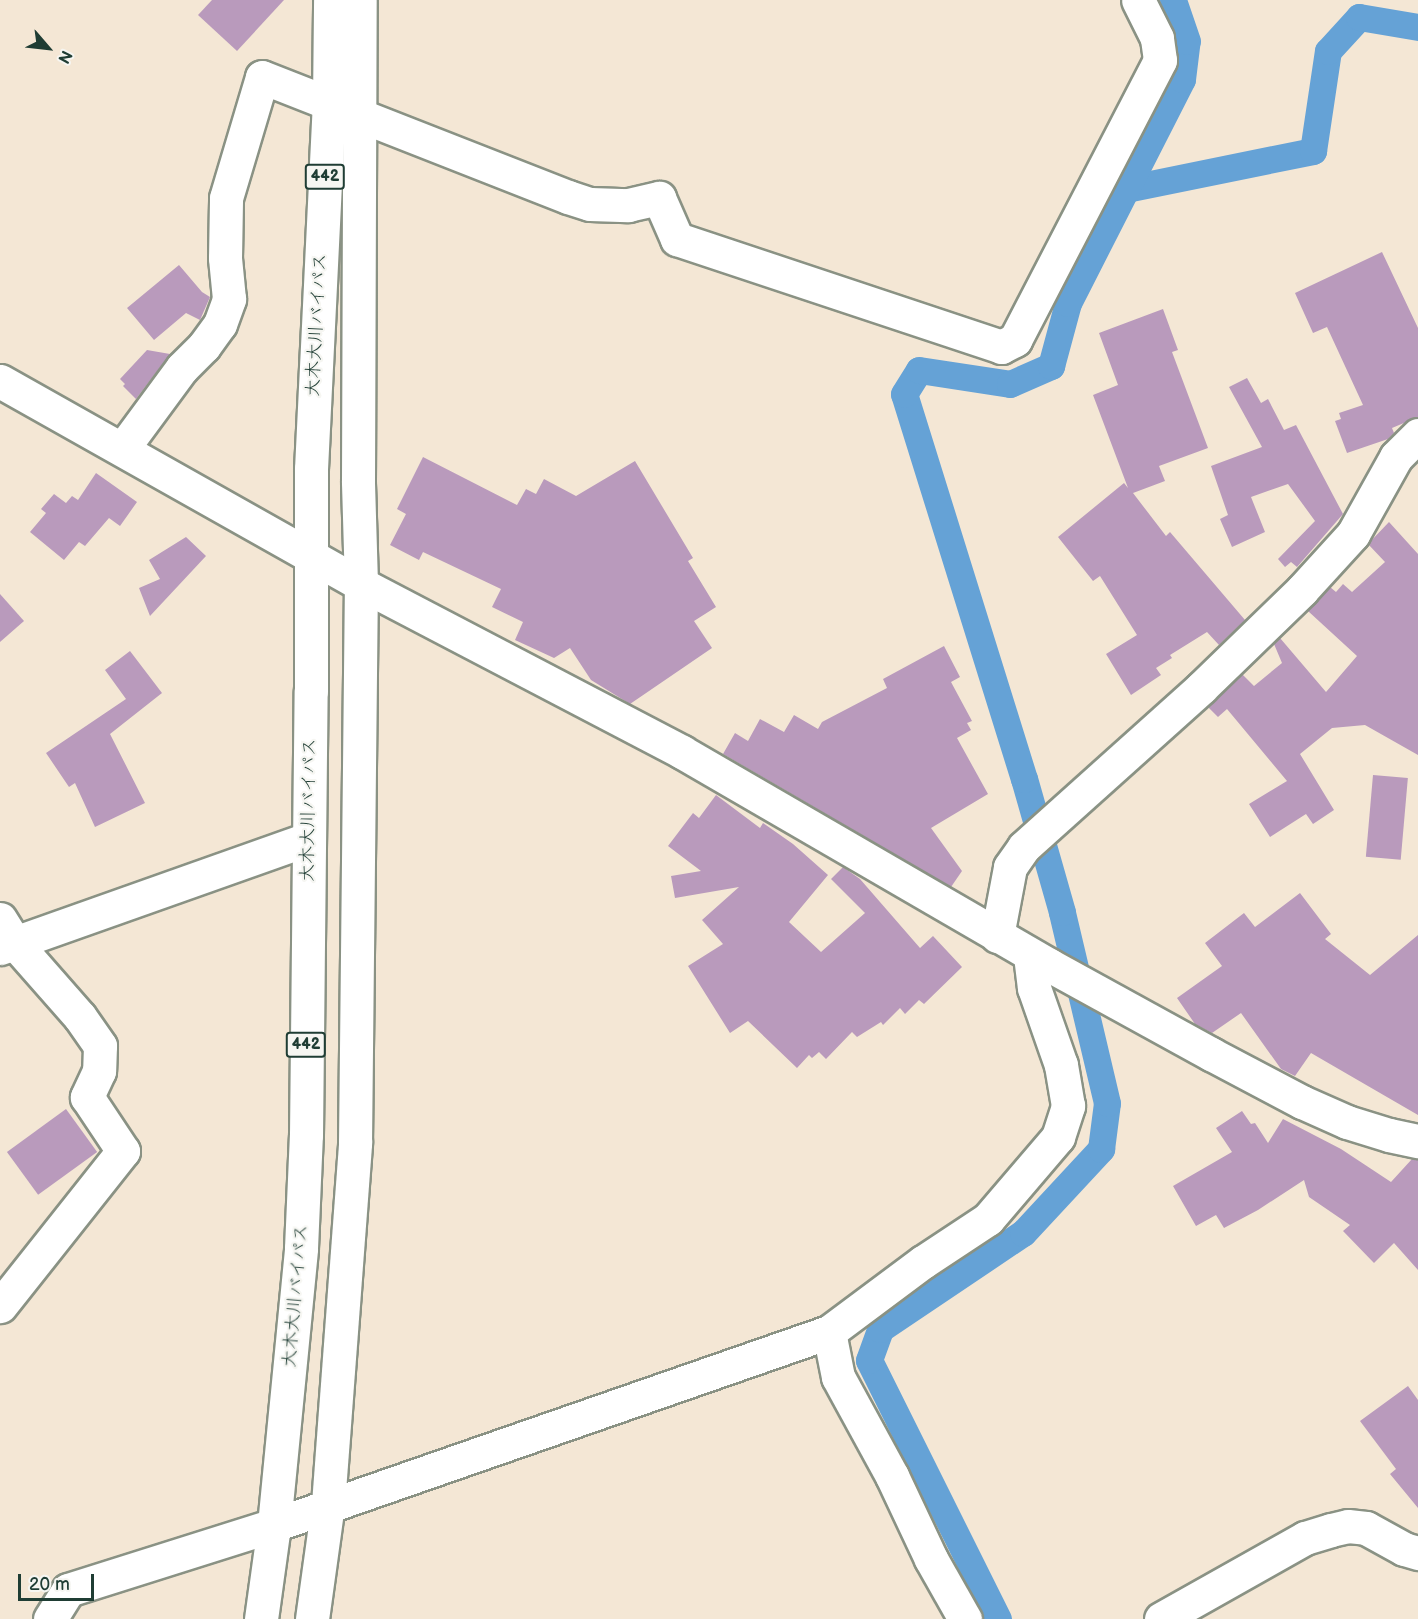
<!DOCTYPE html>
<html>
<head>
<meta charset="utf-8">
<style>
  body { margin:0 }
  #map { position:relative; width:1418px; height:1619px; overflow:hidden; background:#f4e7d5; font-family:"Balsamiq Sans","Klee One",sans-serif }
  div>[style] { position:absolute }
  .canal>* { height:27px; margin:-13.5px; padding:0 13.5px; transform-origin:13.5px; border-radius:13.5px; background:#65a2d6 }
  .building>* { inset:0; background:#b99abc; transform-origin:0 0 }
  .roads { filter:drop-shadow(2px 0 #8a9284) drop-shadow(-2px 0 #8a9284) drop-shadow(0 2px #8a9284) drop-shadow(0 -2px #8a9284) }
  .minor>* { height:33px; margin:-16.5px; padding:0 16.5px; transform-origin:16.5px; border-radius:16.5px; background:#fff }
  .highway>* { height:33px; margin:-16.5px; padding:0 16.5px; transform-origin:16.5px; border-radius:16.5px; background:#fff }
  span { translate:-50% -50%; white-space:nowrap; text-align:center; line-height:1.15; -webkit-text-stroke:4.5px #f6f6f2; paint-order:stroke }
  .shield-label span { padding:2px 4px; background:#f6f6f2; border:2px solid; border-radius:4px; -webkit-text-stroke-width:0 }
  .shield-label { font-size:16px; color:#1f3d34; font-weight:700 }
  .street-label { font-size:18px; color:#1f3d34 }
  .north { position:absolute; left:18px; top:18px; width:60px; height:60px; -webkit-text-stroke:4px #f6f6f2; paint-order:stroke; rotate:118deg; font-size:16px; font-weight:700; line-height:24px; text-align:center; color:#1f3d34 }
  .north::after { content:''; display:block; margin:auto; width:21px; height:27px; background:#1f3d34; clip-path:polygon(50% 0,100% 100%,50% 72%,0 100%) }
  .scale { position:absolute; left:18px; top:1574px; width:76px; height:27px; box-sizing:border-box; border:3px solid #1f3d34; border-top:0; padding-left:8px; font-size:18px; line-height:21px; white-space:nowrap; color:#1f3d34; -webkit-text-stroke:4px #f6f6f2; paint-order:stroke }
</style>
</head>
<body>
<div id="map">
  <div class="canal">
    <i style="left:1126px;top:189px;width:191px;rotate:-11.5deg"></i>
    <i style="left:1313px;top:151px;width:101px;rotate:-81.5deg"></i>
    <i style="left:1328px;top:51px;width:46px;rotate:-47.6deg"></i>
    <i style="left:1359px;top:17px;width:60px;rotate:9.6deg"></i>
    <i style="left:998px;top:1619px;width:289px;rotate:-116.5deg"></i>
    <i style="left:869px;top:1360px;width:33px;rotate:-70deg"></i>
    <i style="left:880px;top:1329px;width:172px;rotate:-33.9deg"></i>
    <i style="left:1023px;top:1233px;width:115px;rotate:-47.1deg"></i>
    <i style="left:1101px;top:1149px;width:46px;rotate:-82.6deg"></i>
    <i style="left:1107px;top:1103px;width:196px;rotate:-103.3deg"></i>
    <i style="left:1062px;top:912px;width:138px;rotate:-105.9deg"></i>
    <i style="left:1024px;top:779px;width:403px;rotate:-107.3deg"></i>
    <i style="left:904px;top:394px;width:28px;rotate:-58deg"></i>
    <i style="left:919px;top:370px;width:92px;rotate:8.7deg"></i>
    <i style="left:1010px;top:384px;width:45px;rotate:-23.7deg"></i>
    <i style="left:1051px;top:366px;width:65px;rotate:-74.9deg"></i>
    <i style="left:1068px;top:303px;width:251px;rotate:-63deg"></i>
    <i style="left:1182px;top:79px;width:38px;rotate:-83deg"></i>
    <i style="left:1187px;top:41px;width:43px;rotate:-108.9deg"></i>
  </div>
  <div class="building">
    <i style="clip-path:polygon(212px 0,284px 0,237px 51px,198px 15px)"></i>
    <i style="clip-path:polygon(1382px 252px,1418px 328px,1418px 417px,1392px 428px,1394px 433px,1388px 439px,1347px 453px,1335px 421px,1341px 419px,1339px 413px,1363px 405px,1327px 327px,1313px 333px,1295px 293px)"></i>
    <i style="clip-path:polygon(179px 265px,202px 292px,210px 297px,200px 320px,186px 313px,154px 340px,127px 308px)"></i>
    <i style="clip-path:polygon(1163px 309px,1178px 350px,1172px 352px,1208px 448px,1159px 466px,1165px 481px,1133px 493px,1166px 536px,1170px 532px,1245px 620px,1219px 645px,1207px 632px,1170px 655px,1172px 658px,1156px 668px,1161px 675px,1131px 695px,1106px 654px,1137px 635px,1100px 576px,1093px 581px,1058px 537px,1124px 483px,1128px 488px,1093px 395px,1118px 385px,1099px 333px)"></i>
    <i style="clip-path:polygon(147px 350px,170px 354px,136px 399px,123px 386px,125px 384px,120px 379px)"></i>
    <i style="clip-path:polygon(1247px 378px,1261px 403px,1268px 399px,1284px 430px,1296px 425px,1343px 514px,1297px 567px,1291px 562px,1285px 567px,1278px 559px,1315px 521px,1288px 484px,1251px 497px,1265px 532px,1232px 547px,1220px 519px,1228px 515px,1211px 466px,1262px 447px,1229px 387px)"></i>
    <i style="clip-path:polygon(423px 457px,517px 505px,526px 489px,536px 494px,544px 479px,576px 496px,635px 461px,693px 558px,688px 561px,716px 607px,694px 621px,712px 648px,630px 704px,591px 680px,570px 648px,554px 658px,515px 640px,523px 622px,492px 607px,501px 589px,423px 552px,419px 560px,390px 545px,406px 514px,397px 509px)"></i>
    <i style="clip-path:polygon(96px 473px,137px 502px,120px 526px,109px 518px,85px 546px,79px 542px,64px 560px,30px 532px,46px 513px,41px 509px,54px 494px,66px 503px,72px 496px,78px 500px)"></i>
    <i style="clip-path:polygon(1389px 522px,1418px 554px,1418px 755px,1365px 725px,1332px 728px,1300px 754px,1334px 810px,1313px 824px,1306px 814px,1270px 837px,1249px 804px,1287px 781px,1227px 709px,1218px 717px,1208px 707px,1242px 674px,1254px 686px,1282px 663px,1274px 644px,1280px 638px,1326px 692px,1357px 656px,1308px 611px,1330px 587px,1336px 592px,1343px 584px,1352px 592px,1385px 562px,1368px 544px)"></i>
    <i style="clip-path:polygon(186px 537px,206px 556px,150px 616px,139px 588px,160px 579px,149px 560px)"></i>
    <i style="clip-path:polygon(0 594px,24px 621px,0 642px)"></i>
    <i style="clip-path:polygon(944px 646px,960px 677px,951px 682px,972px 721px,967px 723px,971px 730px,957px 738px,988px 794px,931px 828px,962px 871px,951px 887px,723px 754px,735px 733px,748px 741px,760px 719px,784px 732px,794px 715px,818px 729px,822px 722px,887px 688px,883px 679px)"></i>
    <i style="clip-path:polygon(130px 651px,162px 693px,110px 734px,145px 803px,95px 827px,75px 783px,69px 787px,46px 753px,126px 699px,105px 670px)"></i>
    <i style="left:1373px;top:775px;width:35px;height:82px;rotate:5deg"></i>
    <i style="clip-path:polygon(716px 795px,760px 828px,763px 823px,793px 844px,828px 875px,789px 922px,821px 952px,865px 913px,831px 879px,843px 867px,860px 879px,920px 948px,933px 936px,962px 967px,924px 1004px,919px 1000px,905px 1014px,900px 1008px,883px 1025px,881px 1022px,857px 1037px,852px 1032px,826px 1059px,819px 1052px,812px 1058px,809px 1055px,797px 1068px,748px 1021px,730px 1033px,688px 966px,723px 944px,702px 920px,739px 887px,675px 898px,671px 876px,701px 871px,668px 846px,693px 813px,699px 818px)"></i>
    <i style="clip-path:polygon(1300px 893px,1331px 934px,1325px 939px,1370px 975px,1418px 935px,1418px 1115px,1311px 1053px,1295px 1076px,1281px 1069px,1241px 1013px,1212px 1033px,1195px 1024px,1177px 998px,1222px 966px,1205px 943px,1244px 913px,1255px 927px)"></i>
    <i style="left:66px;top:1109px;width:53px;height:73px;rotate:54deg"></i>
    <i style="clip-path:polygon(1242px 1111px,1251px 1124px,1255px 1123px,1268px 1143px,1283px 1119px,1341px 1149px,1391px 1182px,1412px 1159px,1418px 1159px,1418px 1270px,1394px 1243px,1374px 1263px,1343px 1231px,1350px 1225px,1309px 1197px,1304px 1180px,1258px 1210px,1224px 1228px,1216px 1215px,1196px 1226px,1173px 1186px,1232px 1152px,1216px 1128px)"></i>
    <i style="clip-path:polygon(1408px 1386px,1418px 1400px,1418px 1508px,1390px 1474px,1396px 1469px,1360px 1421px)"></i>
  </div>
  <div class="roads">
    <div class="minor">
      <i style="left:0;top:381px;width:414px;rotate:29.4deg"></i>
      <i style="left:361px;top:584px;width:362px;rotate:27.6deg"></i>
      <i style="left:682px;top:752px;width:424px;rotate:30.1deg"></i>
      <i style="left:1049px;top:965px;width:185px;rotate:28.8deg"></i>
      <i style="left:1211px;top:1054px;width:103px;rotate:27.8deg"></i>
      <i style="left:1302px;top:1102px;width:49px;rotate:24deg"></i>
      <i style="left:1347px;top:1122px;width:44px;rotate:17.2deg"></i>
      <i style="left:1389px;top:1135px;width:30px;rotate:12deg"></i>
      <i style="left:123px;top:448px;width:99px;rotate:-53.6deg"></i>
      <i style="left:182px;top:368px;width:31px;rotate:-45deg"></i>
      <i style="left:204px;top:346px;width:27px;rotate:-54deg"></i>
      <i style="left:220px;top:324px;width:27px;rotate:-70deg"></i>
      <i style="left:229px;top:299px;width:41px;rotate:-95.6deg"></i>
      <i style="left:225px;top:258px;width:60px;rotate:-89deg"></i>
      <i style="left:226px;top:198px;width:126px;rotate:-73.4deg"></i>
      <i style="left:262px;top:77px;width:329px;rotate:21.4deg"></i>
      <i style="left:568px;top:197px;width:23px;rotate:18deg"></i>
      <i style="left:590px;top:204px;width:38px;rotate:2deg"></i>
      <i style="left:628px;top:205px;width:32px;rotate:-13deg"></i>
      <i style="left:659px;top:198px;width:45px;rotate:66.3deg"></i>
      <i style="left:677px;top:239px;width:342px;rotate:18.4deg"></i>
      <i style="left:1001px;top:347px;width:16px;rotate:-27deg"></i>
      <i style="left:1015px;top:340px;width:315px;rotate:-62.6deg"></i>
      <i style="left:1160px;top:60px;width:22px;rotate:-98deg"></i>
      <i style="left:1157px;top:38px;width:42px;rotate:-116.6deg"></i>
      <i style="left:0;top:919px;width:28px;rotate:58deg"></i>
      <i style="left:15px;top:943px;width:98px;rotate:48.7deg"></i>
      <i style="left:80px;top:1017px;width:35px;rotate:55deg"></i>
      <i style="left:100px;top:1046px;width:25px;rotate:92deg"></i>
      <i style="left:99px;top:1071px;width:29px;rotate:115deg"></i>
      <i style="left:87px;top:1097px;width:65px;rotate:56.3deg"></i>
      <i style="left:123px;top:1151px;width:198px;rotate:128.4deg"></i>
      <i style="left:997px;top:936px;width:70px;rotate:-79.3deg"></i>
      <i style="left:1010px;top:867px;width:24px;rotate:-55deg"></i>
      <i style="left:1024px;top:847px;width:238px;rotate:-41.9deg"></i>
      <i style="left:1201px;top:688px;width:141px;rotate:-44.1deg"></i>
      <i style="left:1302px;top:590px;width:76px;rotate:-47.7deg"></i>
      <i style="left:1353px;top:534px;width:88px;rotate:-60.8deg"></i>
      <i style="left:1396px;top:457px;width:31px;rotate:-45deg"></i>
      <i style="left:0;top:948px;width:327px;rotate:-19.5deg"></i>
      <i style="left:829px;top:1332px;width:46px;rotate:78.7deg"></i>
      <i style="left:838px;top:1377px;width:113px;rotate:61.4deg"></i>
      <i style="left:892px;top:1476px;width:92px;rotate:64.8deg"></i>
      <i style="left:931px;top:1559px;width:69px;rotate:60.5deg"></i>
      <i style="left:50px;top:1619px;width:34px;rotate:-58deg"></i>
      <i style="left:68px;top:1590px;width:216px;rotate:-17.5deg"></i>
      <i style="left:274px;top:1525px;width:588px;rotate:-19.18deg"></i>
      <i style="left:829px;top:1332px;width:117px;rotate:-36.7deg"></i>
      <i style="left:923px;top:1262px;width:78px;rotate:-33.5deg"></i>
      <i style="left:988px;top:1219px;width:108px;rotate:-49.5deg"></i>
      <i style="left:1058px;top:1137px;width:33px;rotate:-72deg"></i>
      <i style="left:1068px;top:1106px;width:42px;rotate:-99.7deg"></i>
      <i style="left:1061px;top:1065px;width:82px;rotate:-109.3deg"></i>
      <i style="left:1034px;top:988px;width:33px;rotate:-97deg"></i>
      <i style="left:1161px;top:1619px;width:165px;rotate:-29.4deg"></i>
      <i style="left:1305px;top:1538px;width:27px;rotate:-17deg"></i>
      <i style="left:1331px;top:1530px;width:17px;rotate:-13deg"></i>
      <i style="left:1348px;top:1526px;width:18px;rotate:6deg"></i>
      <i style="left:1366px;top:1528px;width:43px;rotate:28.9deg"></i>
      <i style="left:1404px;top:1549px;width:15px;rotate:16deg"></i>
    </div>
    <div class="highway">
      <i style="left:261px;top:1619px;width:95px;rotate:-82.1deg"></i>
      <i style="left:274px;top:1525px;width:278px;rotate:-84.4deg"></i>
      <i style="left:301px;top:1248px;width:113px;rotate:-87.5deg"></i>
      <i style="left:306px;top:1135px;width:444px;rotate:-89.4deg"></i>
      <i style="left:311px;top:691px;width:222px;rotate:-90deg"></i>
      <i style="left:311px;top:469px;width:366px;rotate:-87.2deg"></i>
      <i style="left:329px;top:103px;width:103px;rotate:-89.4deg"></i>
      <i style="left:312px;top:1619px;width:116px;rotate:-82.1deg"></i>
      <i style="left:328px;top:1504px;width:362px;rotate:-85.7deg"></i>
      <i style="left:355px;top:1143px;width:559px;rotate:-89.39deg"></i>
      <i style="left:361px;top:584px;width:103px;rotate:-91.7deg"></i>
      <i style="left:358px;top:481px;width:481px;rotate:-89.8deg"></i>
    </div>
  </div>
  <div class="shield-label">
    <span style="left:325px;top:177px">442</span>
    <span style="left:306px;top:1045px">442</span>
  </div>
  <div class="street-label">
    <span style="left:317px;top:325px;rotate:-87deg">大木大川バイパス</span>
    <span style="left:309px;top:810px;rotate:-89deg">大木大川バイパス</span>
    <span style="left:296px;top:1296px;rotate:-85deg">大木大川バイパス</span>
  </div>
  <div class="north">N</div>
  <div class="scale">20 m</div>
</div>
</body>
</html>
